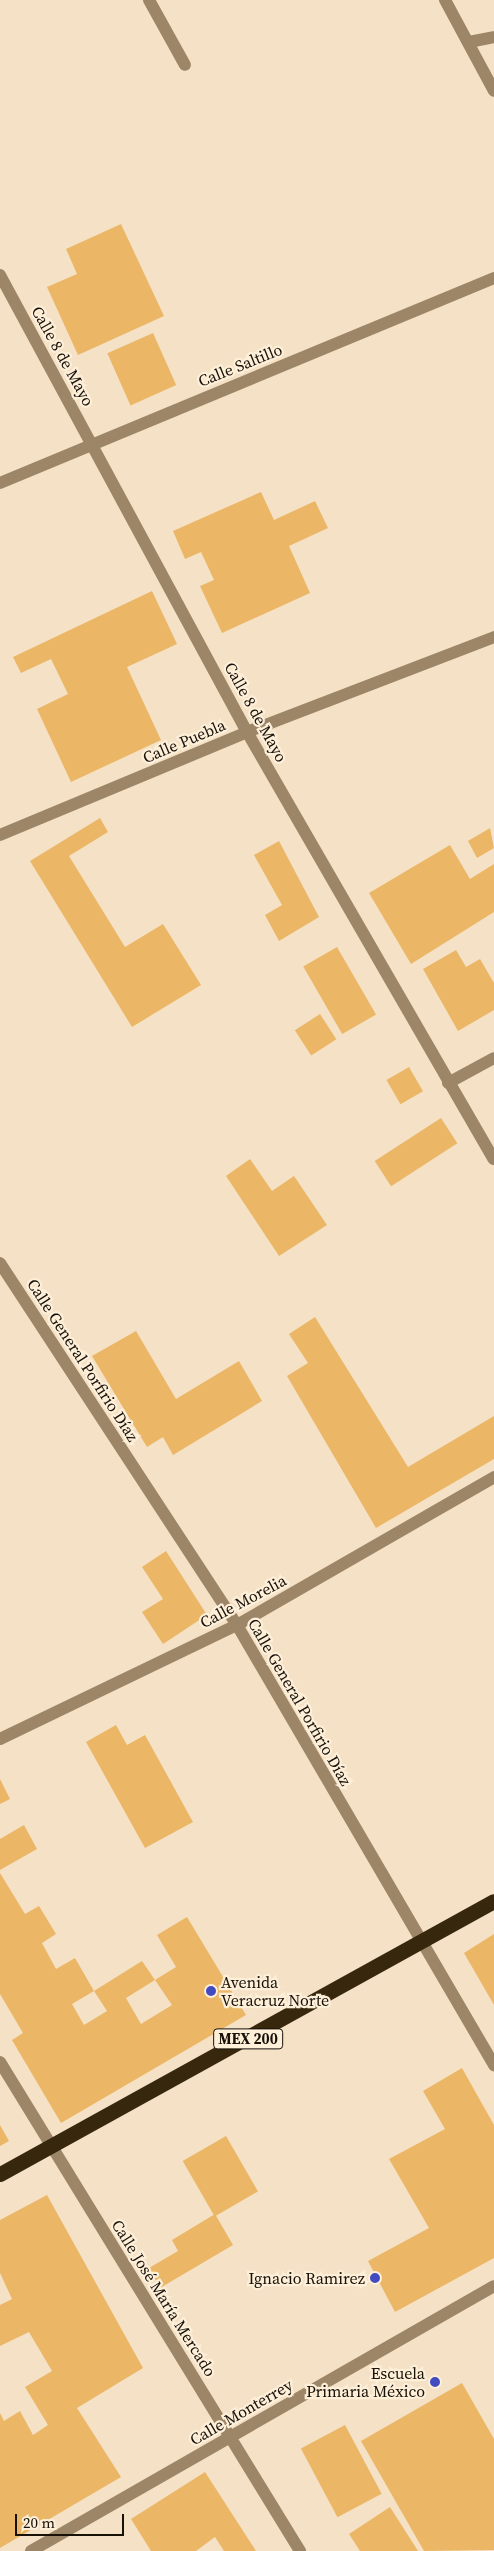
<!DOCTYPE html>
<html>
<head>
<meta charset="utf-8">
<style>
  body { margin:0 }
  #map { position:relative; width:494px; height:2551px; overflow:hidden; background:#f4e1c6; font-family:"Source Serif 4",serif }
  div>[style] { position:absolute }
  .building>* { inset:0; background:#ebb766; transform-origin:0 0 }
  .minor>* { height:12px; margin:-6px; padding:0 6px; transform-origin:6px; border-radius:6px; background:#9c8667 }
  .highway>* { height:15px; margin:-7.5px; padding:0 7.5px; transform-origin:7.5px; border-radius:7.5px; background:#37270d }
  .dots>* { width:14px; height:14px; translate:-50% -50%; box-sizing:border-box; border:2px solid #feefd9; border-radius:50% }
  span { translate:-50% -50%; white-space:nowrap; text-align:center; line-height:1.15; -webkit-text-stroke:4.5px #feefd9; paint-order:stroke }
  .shield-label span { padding:1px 4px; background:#feefd9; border:1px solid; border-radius:4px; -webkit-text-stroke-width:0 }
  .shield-label { font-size:15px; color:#171108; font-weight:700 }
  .street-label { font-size:16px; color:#171108 }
  .poi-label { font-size:16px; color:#171108 }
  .left { translate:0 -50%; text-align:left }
  .right { translate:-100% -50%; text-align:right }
  .scale { position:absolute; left:15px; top:2514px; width:109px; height:22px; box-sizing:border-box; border:2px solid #171108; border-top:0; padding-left:6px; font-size:15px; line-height:18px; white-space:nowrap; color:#171108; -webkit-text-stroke:4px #feefd9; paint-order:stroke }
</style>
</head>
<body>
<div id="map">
  <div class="building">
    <i style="clip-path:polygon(121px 224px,164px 316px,78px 355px,47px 287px,77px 274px,66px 249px)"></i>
    <i style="left:153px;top:333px;width:57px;height:50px;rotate:66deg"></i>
    <i style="clip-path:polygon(261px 492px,274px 520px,315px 501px,328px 528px,289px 546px,310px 593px,222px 633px,200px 586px,214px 580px,201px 552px,185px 559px,173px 531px)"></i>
    <i style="clip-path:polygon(152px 591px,177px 644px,127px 667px,161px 740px,71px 782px,37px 709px,68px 694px,51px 659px,21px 673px,13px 657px)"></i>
    <i style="clip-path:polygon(100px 818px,108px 832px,69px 856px,125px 947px,163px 924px,201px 985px,132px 1027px,30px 861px)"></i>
    <i style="clip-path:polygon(490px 828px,494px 848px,477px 858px,468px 841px)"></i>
    <i style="clip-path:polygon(279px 841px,319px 917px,279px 941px,265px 915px,282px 905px,254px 855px)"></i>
    <i style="clip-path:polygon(450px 845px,470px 879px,494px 864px,494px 912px,411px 964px,369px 893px)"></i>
    <i style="left:337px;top:947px;width:78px;height:39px;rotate:60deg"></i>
    <i style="clip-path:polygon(456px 950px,466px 967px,480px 959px,494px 983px,494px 1010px,458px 1031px,423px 969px)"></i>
    <i style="left:320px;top:1014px;width:30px;height:30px;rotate:57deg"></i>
    <i style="left:409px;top:1067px;width:28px;height:26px;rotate:60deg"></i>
    <i style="left:441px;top:1118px;width:30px;height:79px;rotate:57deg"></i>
    <i style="clip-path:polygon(250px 1159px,272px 1191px,294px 1176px,327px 1225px,279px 1256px,226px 1176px)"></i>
    <i style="clip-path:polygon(315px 1317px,408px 1467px,494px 1416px,494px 1459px,376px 1528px,287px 1376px,308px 1363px,289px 1334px)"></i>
    <i style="clip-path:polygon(136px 1331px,176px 1399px,239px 1361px,262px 1401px,173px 1455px,163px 1437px,147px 1447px,92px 1356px)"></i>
    <i style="clip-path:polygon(166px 1551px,207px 1615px,163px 1644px,142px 1612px,163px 1599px,142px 1567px)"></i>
    <i style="clip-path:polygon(116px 1725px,127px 1745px,145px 1735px,193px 1822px,145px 1848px,86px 1742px)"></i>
    <i style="clip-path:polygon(0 1779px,10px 1799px,0 1804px)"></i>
    <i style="clip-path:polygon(24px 1825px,37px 1849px,0 1870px,0 1839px)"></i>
    <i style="clip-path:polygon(0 1873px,25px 1914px,39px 1906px,56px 1934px,42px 1943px,56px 1969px,75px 1958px,94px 1991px,72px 2004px,84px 2025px,107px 2011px,94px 1991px,142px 1961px,155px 1980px,126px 1998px,141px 2024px,172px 2005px,155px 1980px,176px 1967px,157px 1935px,187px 1917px,246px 2015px,61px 2123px,12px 2040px,23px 2033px,0 1994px)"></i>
    <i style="clip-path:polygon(494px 1934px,494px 2005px,464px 1953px)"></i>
    <i style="clip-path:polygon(462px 2068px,494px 2125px,494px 2258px,395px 2312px,368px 2261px,429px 2228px,389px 2159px,445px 2129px,423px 2091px)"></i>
    <i style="clip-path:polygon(0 2125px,9px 2141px,0 2146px)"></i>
    <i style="left:226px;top:2136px;width:64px;height:50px;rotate:60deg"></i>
    <i style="clip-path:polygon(47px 2195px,143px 2368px,77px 2408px,121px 2477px,0 2548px,0 2413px,4px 2421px,20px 2411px,33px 2435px,48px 2425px,25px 2387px,52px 2371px,29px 2332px,0 2346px,0 2305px,12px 2299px,0 2273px,0 2220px)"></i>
    <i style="clip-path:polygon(215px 2214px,233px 2245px,160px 2288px,149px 2268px,178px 2251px,172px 2240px)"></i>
    <i style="clip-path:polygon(462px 2383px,494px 2439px,494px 2550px,424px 2551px,361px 2441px)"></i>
    <i style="left:345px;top:2425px;width:78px;height:50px;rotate:62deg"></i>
    <i style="clip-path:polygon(205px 2472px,256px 2551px,224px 2551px,215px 2537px,196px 2551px,151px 2551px,131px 2519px)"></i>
    <i style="clip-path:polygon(390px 2507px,418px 2551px,360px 2551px,349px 2534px)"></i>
  </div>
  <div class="minor">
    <i style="left:149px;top:0;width:74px;rotate:61deg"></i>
    <i style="left:445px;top:0;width:103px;rotate:61.7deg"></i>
    <i style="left:469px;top:42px;width:25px;rotate:-11deg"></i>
    <i style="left:0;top:275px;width:519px;rotate:61.61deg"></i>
    <i style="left:247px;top:732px;width:493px;rotate:60deg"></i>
    <i style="left:0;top:483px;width:535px;rotate:-22.54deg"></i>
    <i style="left:0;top:835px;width:268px;rotate:-22.6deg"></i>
    <i style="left:247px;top:732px;width:265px;rotate:-21deg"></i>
    <i style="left:448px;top:1083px;width:52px;rotate:-28.5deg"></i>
    <i style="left:0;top:1263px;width:433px;rotate:56.8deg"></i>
    <i style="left:237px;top:1625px;width:510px;rotate:59.71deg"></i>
    <i style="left:0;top:1739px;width:263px;rotate:-25.7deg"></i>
    <i style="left:237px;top:1625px;width:297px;rotate:-29.9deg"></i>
    <i style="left:0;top:2062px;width:574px;rotate:58.47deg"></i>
    <i style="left:31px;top:2551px;width:533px;rotate:-29.78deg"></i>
  </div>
  <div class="highway">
    <i style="left:0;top:2174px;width:564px;rotate:-28.93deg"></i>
  </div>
  <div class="dots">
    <i style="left:211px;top:1991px;background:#434bc0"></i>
    <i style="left:375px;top:2278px;background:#434bc0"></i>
    <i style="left:435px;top:2382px;background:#434bc0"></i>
  </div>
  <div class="shield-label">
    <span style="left:248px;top:2039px">MEX 200</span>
  </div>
  <div class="street-label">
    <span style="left:63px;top:356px;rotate:61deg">Calle 8 de Mayo</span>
    <span style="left:240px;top:365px;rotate:-22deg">Calle Saltillo</span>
    <span style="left:256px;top:712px;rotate:61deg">Calle 8 de Mayo</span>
    <span style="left:184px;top:741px;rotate:-23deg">Calle Puebla</span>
    <span style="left:83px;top:1360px;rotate:57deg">Calle General Porfirio Díaz</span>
    <span style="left:243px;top:1601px;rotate:-28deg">Calle Morelia</span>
    <span style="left:300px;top:1702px;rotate:60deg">Calle General Porfirio Díaz</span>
    <span style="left:164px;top:2298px;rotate:58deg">Calle José María Mercado</span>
    <span style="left:241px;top:2412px;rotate:-30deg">Calle Monterrey</span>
  </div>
  <div class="poi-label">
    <span class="left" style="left:221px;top:1991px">Avenida<br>Veracruz Norte</span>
    <span class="right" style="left:365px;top:2278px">Ignacio Ramirez</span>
    <span class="right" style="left:425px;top:2382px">Escuela<br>Primaria México</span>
  </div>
  <div class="scale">20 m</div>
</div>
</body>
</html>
